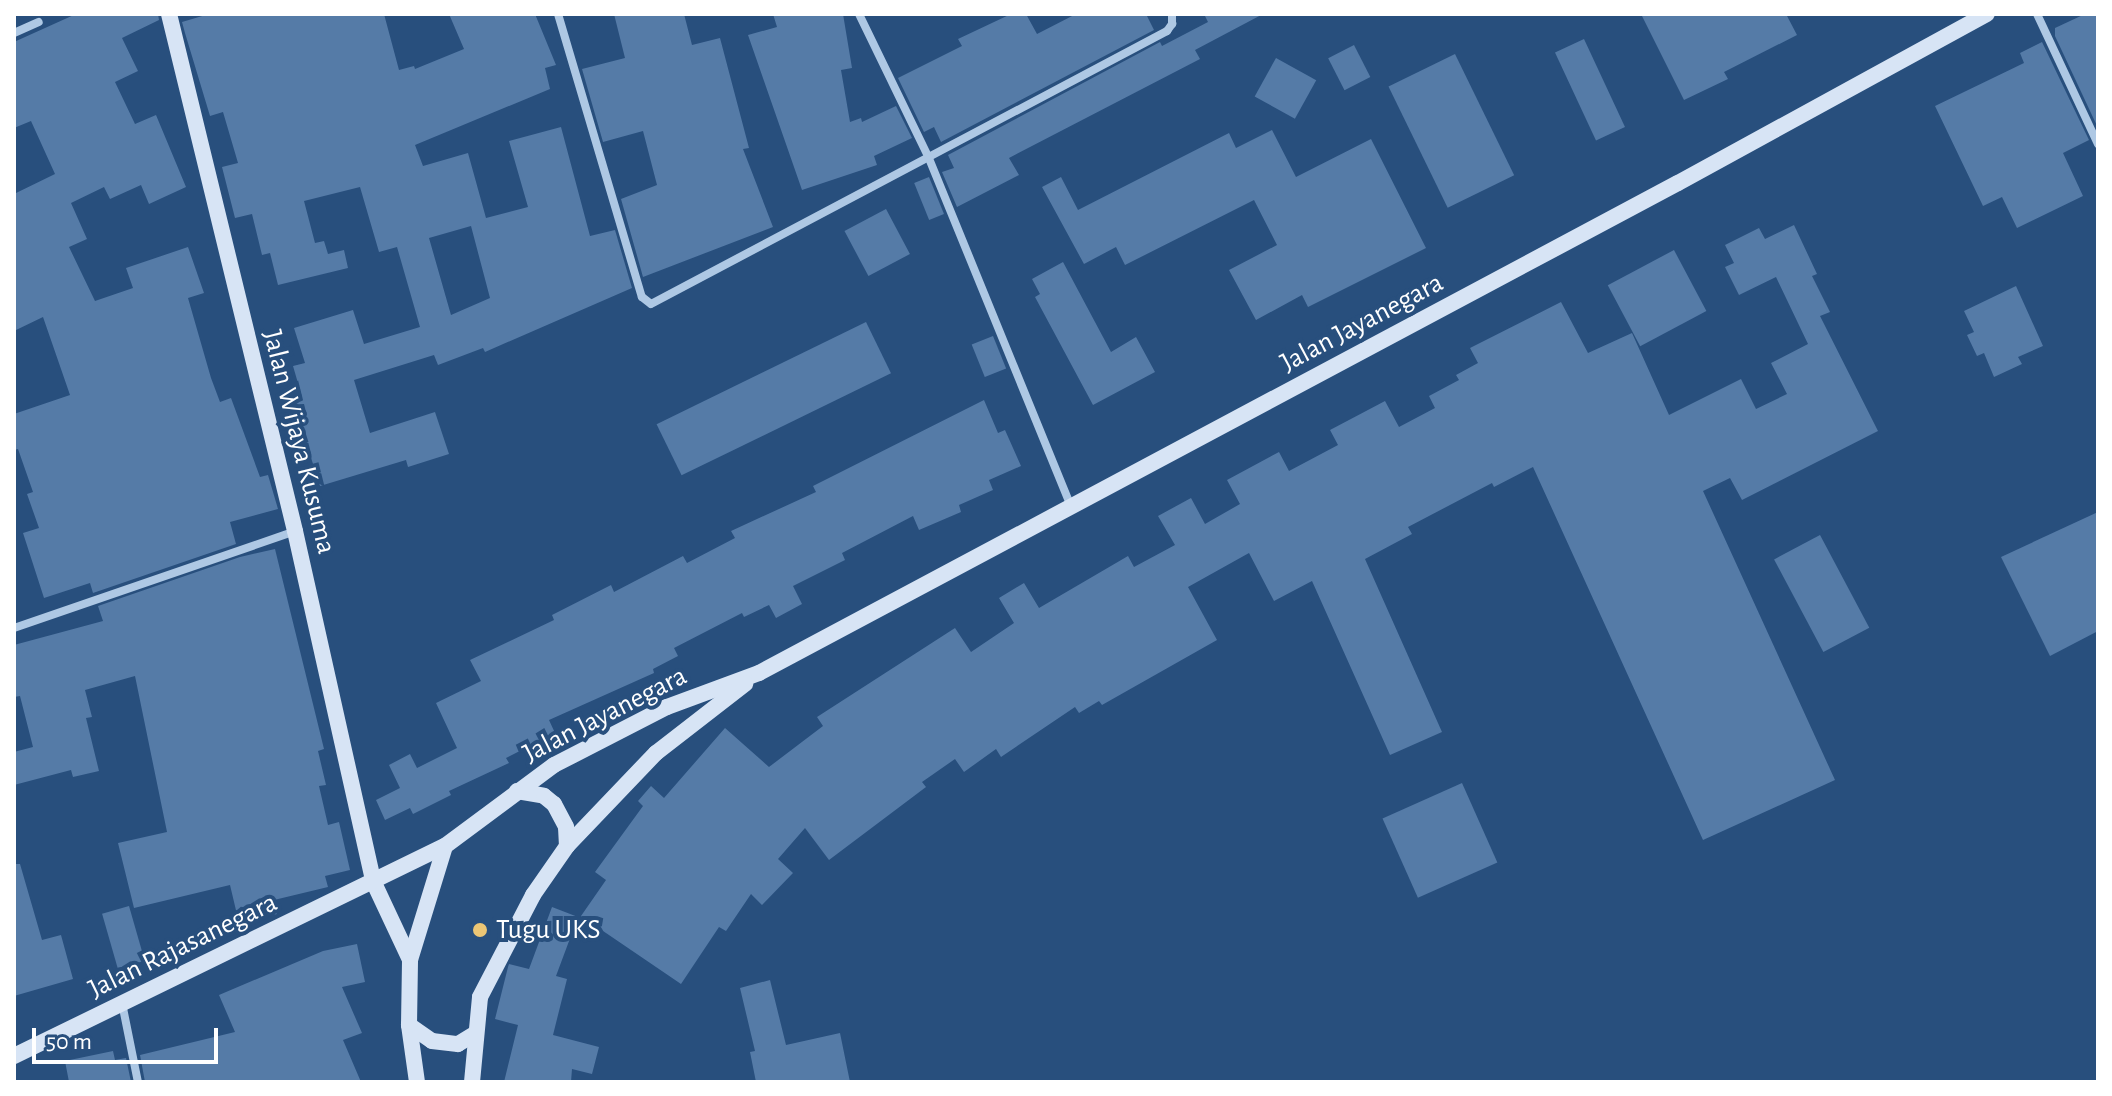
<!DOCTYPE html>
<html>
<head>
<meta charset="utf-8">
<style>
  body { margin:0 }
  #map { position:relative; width:2112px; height:1096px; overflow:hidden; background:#284f7d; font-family:"Alegreya Sans",sans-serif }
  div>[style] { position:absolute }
  .building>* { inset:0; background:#557ba7; transform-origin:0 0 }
  .street>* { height:8px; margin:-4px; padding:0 4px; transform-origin:4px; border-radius:4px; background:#aec8e4 }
  .secondary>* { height:16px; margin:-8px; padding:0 8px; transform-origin:8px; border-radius:8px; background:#d7e4f5 }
  .dots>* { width:22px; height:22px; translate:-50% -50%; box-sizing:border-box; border:4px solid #284f7d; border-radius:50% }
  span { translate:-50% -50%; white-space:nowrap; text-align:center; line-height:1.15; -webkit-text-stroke:8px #284f7d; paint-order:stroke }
  .street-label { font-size:28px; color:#fff }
  .poi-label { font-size:28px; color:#fff }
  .left { translate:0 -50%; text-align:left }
  .frame { position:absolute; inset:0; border:16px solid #fff; pointer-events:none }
  .scale { position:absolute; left:32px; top:1028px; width:186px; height:36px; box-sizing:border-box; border:4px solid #fff; border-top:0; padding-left:10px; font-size:24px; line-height:28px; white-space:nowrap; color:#fff; -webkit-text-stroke:6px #284f7d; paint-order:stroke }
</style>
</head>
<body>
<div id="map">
  <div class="building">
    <i style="clip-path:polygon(76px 14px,158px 14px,159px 20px,122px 38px,138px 71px,115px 82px,135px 124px,156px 115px,186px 187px,149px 204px,141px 185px,110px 199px,104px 187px,71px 203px,87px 239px,69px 247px,95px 301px,133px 288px,126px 268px,188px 247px,204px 293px,188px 298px,211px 378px,220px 402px,231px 398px,260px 477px,268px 475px,278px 509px,230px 522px,236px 544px,93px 593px,90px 583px,44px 598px,23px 533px,39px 528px,27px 494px,33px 492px,18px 449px,14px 450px,14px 414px,70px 395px,43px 317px,14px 331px,14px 194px,55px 174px,31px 121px,14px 128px,14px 42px)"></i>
    <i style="clip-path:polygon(evenodd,209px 14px,384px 14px,399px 70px,414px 66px,415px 69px,464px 49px,449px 14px,535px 14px,556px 65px,545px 68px,550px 89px,415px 145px,423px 166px,468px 153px,486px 218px,528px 207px,509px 141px,561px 127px,590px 236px,615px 230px,632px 288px,485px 352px,483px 348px,438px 365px,434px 355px,354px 380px,370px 433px,435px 412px,449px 454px,408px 467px,406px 460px,320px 486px,299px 420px,295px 422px,288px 401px,302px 397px,293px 366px,305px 363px,294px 328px,353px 310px,364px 344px,420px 327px,397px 247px,379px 252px,360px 187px,304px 201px,315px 243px,324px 241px,328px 254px,344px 250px,348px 268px,278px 285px,270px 253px,262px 255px,252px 214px,235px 218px,222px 167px,238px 163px,223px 112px,210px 116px,185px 33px,182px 22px,209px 14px,471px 226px,490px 298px,451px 315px,429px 238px,471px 226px)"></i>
    <i style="clip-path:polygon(614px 14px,684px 14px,692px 45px,720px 38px,749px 148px,743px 149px,773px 227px,643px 277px,621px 199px,657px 185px,643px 131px,603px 142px,582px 69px,625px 58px)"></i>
    <i style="clip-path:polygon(773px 14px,843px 14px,852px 68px,841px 70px,850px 122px,861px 118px,862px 122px,896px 106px,912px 138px,874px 156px,877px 165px,802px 190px,748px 35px,777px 27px)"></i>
    <i style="clip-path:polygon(1011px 14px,1026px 14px,1037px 34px,1076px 14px,1146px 14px,1154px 30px,941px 142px,934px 127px,924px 132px,898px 78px,962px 46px,958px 39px)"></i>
    <i style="clip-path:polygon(1204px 14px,1263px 14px,1195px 50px,1200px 59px,1009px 158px,1019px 175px,957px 207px,942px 172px,954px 168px,948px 155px,1160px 42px,1162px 46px,1208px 22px)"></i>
    <i style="clip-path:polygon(1641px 14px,1786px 14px,1797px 35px,1724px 72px,1728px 79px,1684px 100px)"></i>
    <i style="clip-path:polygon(2085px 14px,2098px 14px,2098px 128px,2055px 36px,2055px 28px)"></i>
    <i style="left:1584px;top:39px;width:97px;height:32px;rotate:65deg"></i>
    <i style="clip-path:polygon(2042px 42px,2089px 140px,2063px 153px,2083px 196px,2017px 228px,2002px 197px,1983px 206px,1935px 106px,2024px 63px,2020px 53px)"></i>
    <i style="left:1354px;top:45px;width:36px;height:29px;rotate:63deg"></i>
    <i style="left:1455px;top:54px;width:135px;height:74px;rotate:64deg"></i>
    <i style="left:1276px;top:58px;width:46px;height:44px;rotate:29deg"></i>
    <i style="clip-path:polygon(1272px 130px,1296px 177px,1371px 139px,1426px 248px,1308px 307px,1302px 295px,1256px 320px,1229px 270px,1277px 245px,1254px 200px,1125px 265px,1116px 247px,1084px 264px,1042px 187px,1061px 177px,1078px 210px,1229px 133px,1236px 148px)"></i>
    <i style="left:929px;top:177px;width:40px;height:16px;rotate:68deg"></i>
    <i style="left:886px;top:209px;width:51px;height:47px;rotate:62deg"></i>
    <i style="clip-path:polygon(1794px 225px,1817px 274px,1812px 276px,1830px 312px,1820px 316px,1878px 431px,1742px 500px,1730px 478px,1703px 491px,1835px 780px,1703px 840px,1533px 467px,1494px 487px,1492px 483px,1408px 527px,1412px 534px,1365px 559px,1442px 732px,1390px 755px,1312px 581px,1274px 601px,1249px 553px,1188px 587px,1217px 640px,1102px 705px,1099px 701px,1079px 713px,1075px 707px,1001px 757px,996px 749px,964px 772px,955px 759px,922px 782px,926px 787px,829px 860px,805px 828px,778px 859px,793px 873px,762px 905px,751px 894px,726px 931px,719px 927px,681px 984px,581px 916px,606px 880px,595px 872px,643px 806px,638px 801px,651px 786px,664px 798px,725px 728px,769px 767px,823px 726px,817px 717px,955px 628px,971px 652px,1014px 623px,999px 598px,1024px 583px,1039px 608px,1128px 556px,1134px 567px,1175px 545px,1158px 516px,1191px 498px,1205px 524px,1240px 504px,1227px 480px,1279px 452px,1289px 471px,1338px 445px,1330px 430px,1385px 401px,1399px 427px,1435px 408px,1429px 396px,1459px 380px,1456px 375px,1478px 363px,1470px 348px,1561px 302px,1588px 353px,1632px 333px,1669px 415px,1741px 379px,1756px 409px,1787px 394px,1771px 363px,1808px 344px,1776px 277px,1739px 295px,1725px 267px,1734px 263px,1725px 245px,1759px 228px,1765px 239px)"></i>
    <i style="left:1674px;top:250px;width:69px;height:75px;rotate:62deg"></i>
    <i style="clip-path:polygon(1063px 262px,1111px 352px,1136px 337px,1155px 372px,1093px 405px,1035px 297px,1040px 294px,1032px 279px)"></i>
    <i style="clip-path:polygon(2016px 286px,2043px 346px,2018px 357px,2022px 364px,1994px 377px,1984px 353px,1977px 356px,1967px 335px,1974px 332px,1964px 311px)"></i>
    <i style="left:866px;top:322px;width:57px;height:233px;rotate:64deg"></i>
    <i style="left:993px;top:336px;width:35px;height:23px;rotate:68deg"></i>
    <i style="clip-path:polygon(984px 400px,998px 433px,1005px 430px,1021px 466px,989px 480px,993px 490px,959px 505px,961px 512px,919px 530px,913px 516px,842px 553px,845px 560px,793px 586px,802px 604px,776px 618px,769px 605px,744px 617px,742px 613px,674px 648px,678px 656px,653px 669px,654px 673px,549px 720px,555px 733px,506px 758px,509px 763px,449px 791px,451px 795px,413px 814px,410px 808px,385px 820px,376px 800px,400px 788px,389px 765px,410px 754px,417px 768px,457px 748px,436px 703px,481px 681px,470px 660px,554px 620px,552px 615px,611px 585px,614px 592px,683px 556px,687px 563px,735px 538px,731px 531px,816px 492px,813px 486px)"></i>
    <i style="clip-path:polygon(2098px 512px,2098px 631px,2050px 656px,2001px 557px)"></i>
    <i style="left:1820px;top:535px;width:105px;height:52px;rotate:62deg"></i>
    <i style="clip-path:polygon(275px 549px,324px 749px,318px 751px,326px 785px,319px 786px,328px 825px,339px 822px,350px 870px,325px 876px,328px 887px,274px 900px,277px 914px,239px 923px,230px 885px,134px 908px,118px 843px,167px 832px,135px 676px,85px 690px,92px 717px,86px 718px,99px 771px,73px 777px,71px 770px,14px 785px,14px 752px,33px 747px,20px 696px,14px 697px,14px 645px,103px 621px,98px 606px,240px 557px)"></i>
    <i style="left:1462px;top:783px;width:87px;height:87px;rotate:66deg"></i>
    <i style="clip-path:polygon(14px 864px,20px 864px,42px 940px,61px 935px,73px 979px,14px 996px)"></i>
    <i style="left:129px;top:906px;width:57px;height:28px;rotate:74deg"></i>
    <i style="clip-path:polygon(552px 907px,578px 917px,556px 976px,567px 979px,553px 1035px,599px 1047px,592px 1074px,572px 1069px,571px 1082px,504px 1082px,518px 1025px,495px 1019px,508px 967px,509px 964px,529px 969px)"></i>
    <i style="clip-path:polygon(357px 944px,365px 982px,342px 987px,362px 1033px,343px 1040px,361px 1082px,145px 1082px,140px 1055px,235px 1032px,219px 995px,323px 951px)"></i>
    <i style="clip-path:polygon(770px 980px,786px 1045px,840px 1033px,850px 1082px,756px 1082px,750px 1052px,755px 1051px,740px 988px)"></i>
    <i style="clip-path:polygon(113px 1051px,115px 1060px,126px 1058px,131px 1082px,69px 1082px,65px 1061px)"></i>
  </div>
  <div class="street">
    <i style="left:558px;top:14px;width:295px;rotate:73.5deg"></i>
    <i style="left:642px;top:297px;width:11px;rotate:38deg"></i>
    <i style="left:651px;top:304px;width:584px;rotate:-27.88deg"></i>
    <i style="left:1167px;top:31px;width:9px;rotate:-54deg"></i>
    <i style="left:1172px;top:24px;width:10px;rotate:-90deg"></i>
    <i style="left:859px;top:14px;width:158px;rotate:64.1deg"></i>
    <i style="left:928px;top:156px;width:378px;rotate:67.8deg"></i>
    <i style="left:2037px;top:14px;width:144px;rotate:64.9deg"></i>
    <i style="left:14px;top:33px;width:27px;rotate:-24deg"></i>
    <i style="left:14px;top:628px;width:297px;rotate:-19deg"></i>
    <i style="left:122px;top:1003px;width:81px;rotate:78.6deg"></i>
  </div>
  <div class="secondary">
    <i style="left:169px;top:14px;width:532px;rotate:76.3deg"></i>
    <i style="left:295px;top:531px;width:361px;rotate:77.4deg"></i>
    <i style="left:374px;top:883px;width:85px;rotate:64.9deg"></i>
    <i style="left:517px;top:791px;width:27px;rotate:10deg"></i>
    <i style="left:544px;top:796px;width:13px;rotate:39deg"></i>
    <i style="left:554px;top:804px;width:26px;rotate:62deg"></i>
    <i style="left:566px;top:827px;width:19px;rotate:87deg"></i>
    <i style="left:409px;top:1025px;width:28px;rotate:35deg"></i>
    <i style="left:432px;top:1041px;width:26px;rotate:7deg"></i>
    <i style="left:458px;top:1044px;width:21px;rotate:-31deg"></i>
    <i style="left:14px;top:1056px;width:479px;rotate:-26deg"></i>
    <i style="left:417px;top:1082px;width:58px;rotate:-98deg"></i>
    <i style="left:409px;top:1025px;width:65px;rotate:-89.1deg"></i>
    <i style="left:410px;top:960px;width:119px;rotate:-72.9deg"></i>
    <i style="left:445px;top:846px;width:136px;rotate:-36.6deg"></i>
    <i style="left:554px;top:765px;width:127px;rotate:-27.2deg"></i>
    <i style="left:667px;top:707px;width:98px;rotate:-20.3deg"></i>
    <i style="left:759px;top:673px;width:1041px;rotate:-28.07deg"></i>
    <i style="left:1678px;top:183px;width:352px;rotate:-28.7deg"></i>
    <i style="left:472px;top:1082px;width:85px;rotate:-84.6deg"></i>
    <i style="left:480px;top:997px;width:115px;rotate:-62.5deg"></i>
    <i style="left:533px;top:895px;width:60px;rotate:-55.2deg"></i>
    <i style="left:567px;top:846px;width:129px;rotate:-46.3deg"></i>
    <i style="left:656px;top:753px;width:113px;rotate:-37.8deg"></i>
  </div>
  <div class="dots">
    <i style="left:480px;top:930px;background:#ecc675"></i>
  </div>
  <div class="street-label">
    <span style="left:1362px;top:323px;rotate:-28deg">Jalan Jayanegara</span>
    <span style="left:299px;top:442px;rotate:76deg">Jalan Wijaya Kusuma</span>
    <span style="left:605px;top:715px;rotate:-27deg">Jalan Jayanegara</span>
    <span style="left:183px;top:946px;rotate:-26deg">Jalan Rajasanegara</span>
  </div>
  <div class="poi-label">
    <span class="left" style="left:496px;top:930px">Tugu UKS</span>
  </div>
  <div class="frame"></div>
  <div class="scale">50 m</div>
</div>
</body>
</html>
